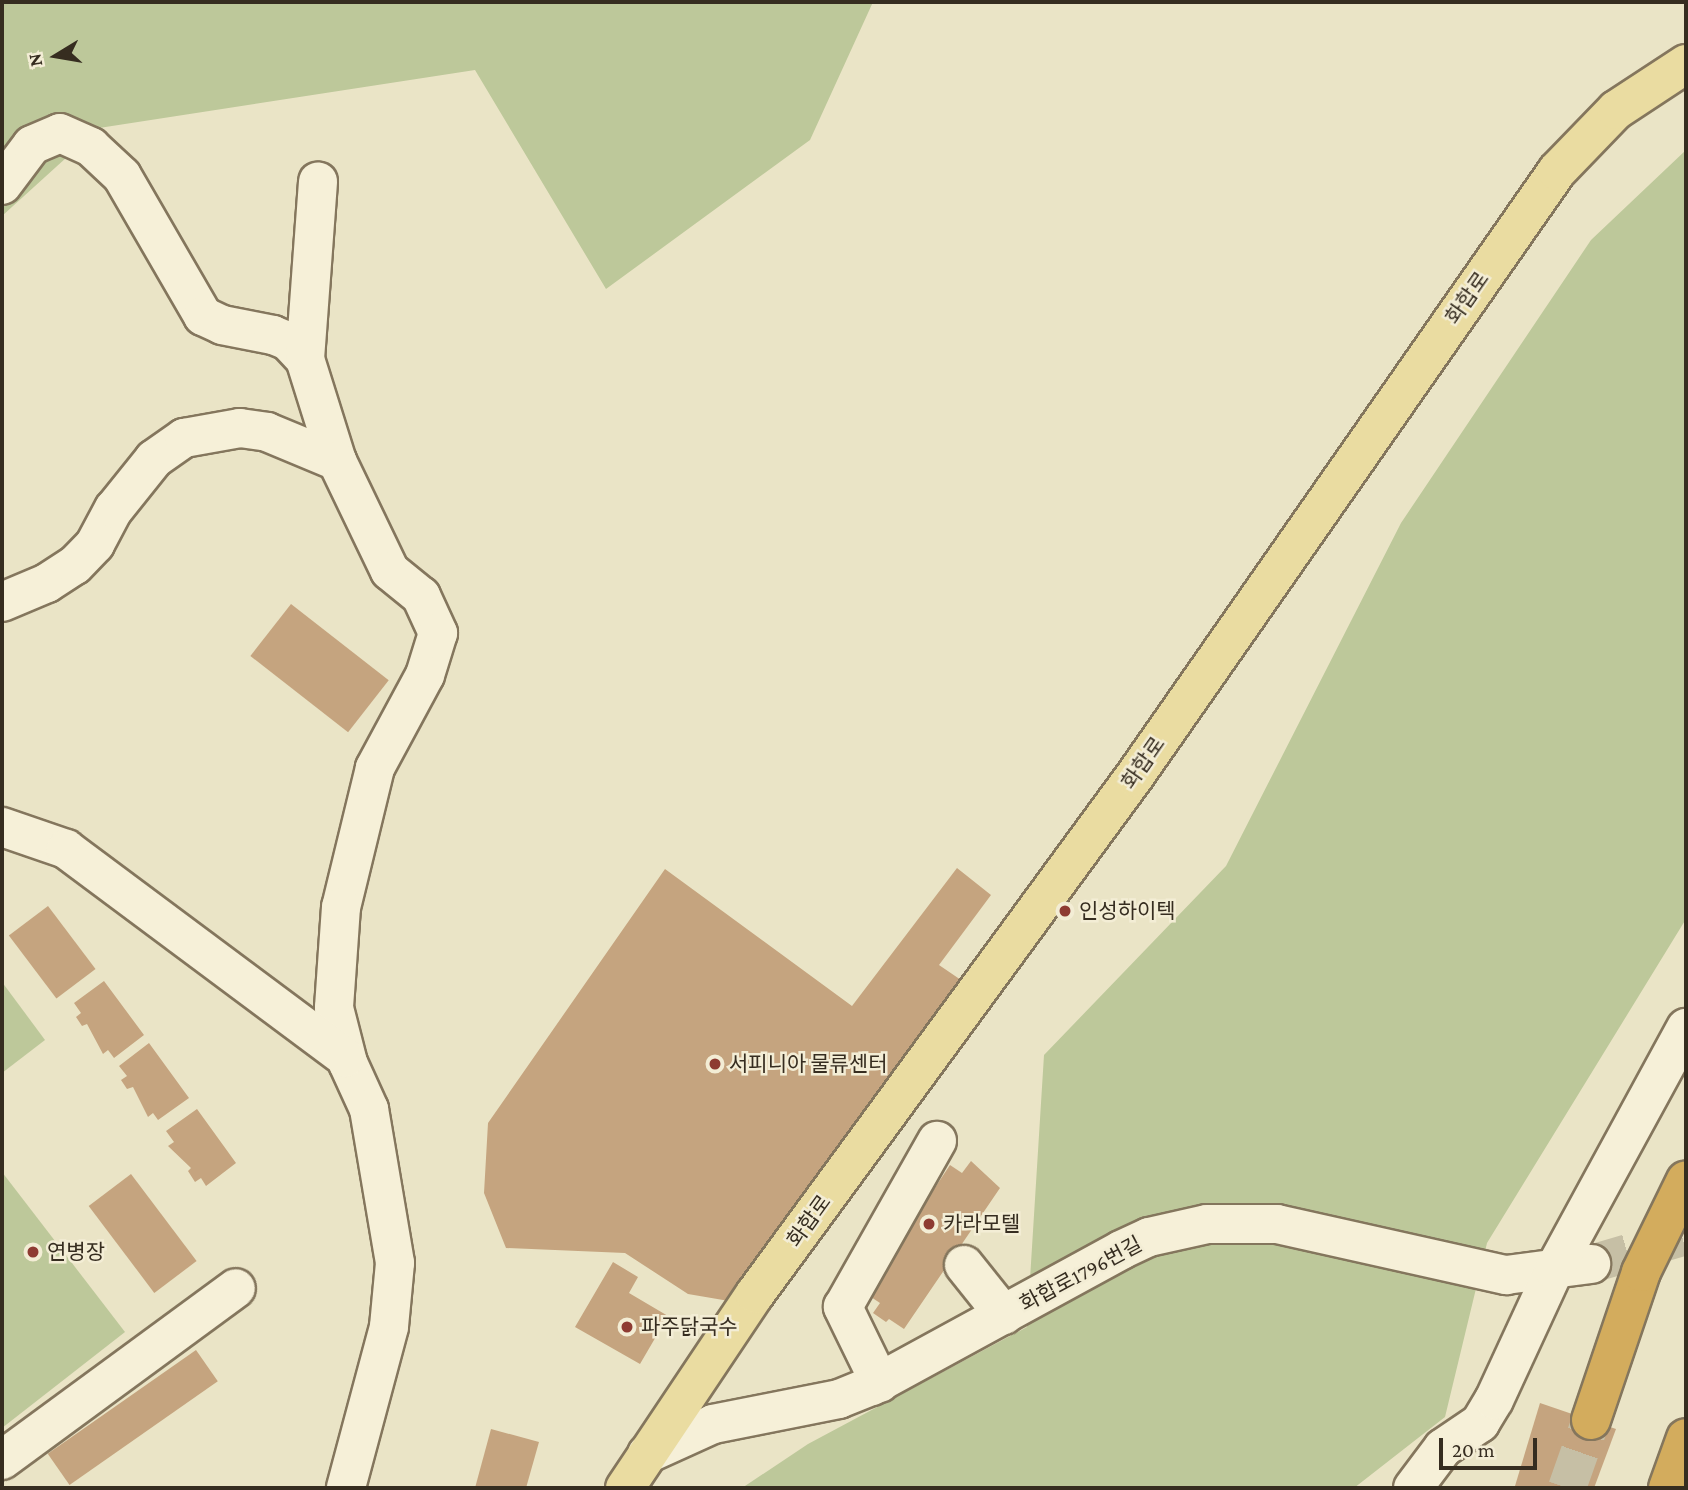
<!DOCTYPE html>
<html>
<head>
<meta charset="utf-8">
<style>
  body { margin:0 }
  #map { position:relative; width:1688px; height:1490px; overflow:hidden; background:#eae4c6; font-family:"Crimson Pro","Noto Sans KR",serif }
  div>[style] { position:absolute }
  .green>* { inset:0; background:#bdc89a }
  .building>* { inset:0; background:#c5a47f; transform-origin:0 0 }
  .minor-tunnel>* { height:38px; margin-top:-19px; transform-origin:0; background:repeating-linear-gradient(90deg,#c6bfa5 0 38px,transparent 0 57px) }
  .highway-tunnel>* { height:38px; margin-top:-19px; transform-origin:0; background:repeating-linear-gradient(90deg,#c6bfa5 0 38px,transparent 0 57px) }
  .roads { filter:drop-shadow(2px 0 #84765d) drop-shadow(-2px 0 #84765d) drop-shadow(0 2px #84765d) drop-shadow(0 -2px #84765d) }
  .minor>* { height:38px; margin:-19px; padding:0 19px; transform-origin:19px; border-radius:19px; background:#f6f0d8 }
  .major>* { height:38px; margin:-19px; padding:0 19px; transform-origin:19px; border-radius:19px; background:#eadca1 }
  .highway>* { height:38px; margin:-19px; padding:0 19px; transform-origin:19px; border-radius:19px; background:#d3ac5d }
  .dots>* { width:19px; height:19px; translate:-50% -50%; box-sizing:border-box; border:4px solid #f3edd5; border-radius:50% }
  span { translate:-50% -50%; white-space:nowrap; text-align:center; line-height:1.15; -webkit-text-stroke:5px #f3edd5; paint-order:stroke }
  .street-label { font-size:21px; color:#362d20 }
  .poi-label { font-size:21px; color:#362d20 }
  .left { translate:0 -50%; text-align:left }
  .frame { position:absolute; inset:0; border:4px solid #362d20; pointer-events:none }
  .north { position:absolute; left:21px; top:21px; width:70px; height:70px; -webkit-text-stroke:5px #f3edd5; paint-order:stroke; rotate:259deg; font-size:19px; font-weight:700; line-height:28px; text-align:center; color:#362d20 }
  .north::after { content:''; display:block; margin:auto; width:24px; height:32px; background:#362d20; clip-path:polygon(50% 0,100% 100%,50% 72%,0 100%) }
  .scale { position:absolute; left:1439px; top:1438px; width:98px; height:32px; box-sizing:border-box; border:4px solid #362d20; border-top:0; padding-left:9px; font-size:21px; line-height:24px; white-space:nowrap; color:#362d20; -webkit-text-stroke:5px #f3edd5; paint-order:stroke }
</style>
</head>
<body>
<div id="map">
  <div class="green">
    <i style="clip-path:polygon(2px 2px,873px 2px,810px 140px,606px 289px,475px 70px,99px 128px,2px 216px)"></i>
    <i style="clip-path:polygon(1686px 150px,1686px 919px,1487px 1243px,1445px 1417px,1354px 1488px,742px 1488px,808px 1444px,1027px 1327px,1044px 1055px,1226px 866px,1401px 523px,1591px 240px)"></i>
    <i style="clip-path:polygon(2px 982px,45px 1040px,2px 1073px)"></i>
    <i style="clip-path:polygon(2px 1172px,125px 1332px,2px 1428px)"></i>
  </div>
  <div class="building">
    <i style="left:291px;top:604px;width:124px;height:66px;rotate:38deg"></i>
    <i style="clip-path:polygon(957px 868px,991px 895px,939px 965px,961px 980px,729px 1301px,688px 1294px,625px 1253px,506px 1248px,484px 1193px,488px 1123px,665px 869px,852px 1006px)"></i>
    <i style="left:48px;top:906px;width:79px;height:49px;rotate:53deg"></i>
    <i style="clip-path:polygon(104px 981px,144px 1035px,114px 1058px,108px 1050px,103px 1054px,87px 1024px,82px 1026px,76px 1017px,81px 1013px,74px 1003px)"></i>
    <i style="clip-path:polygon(149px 1043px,189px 1098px,158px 1120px,153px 1113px,148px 1117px,133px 1087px,127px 1089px,121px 1080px,127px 1076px,119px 1066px)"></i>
    <i style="clip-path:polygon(197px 1109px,236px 1163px,206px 1186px,201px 1178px,195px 1182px,188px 1171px,191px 1168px,168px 1146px,174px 1142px,166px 1131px)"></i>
    <i style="clip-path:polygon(971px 1161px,1000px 1188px,904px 1329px,889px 1319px,886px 1322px,873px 1313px,880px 1303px,865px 1293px,950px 1165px,962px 1173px)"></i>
    <i style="left:131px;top:1174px;width:109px;height:53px;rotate:53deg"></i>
    <i style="clip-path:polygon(613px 1262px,638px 1277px,629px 1293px,668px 1316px,640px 1364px,575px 1327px)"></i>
    <i style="left:196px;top:1350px;width:38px;height:181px;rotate:55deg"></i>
    <i style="clip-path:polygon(1540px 1403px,1616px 1429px,1594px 1488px,1515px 1486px)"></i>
    <i style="clip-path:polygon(491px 1429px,539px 1442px,526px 1488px,475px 1488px)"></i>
  </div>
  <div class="minor-tunnel">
    <i style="left:1591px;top:1264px;width:99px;rotate:-16.4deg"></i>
  </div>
  <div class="highway-tunnel">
    <i style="left:1567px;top:1488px;width:72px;rotate:-70.6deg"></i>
  </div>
  <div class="roads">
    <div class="minor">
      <i style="left:2px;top:185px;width:50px;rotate:-53.1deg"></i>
      <i style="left:32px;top:145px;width:30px;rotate:-23deg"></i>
      <i style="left:60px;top:133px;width:34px;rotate:24deg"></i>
      <i style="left:91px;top:147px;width:42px;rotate:43.1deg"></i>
      <i style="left:122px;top:176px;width:162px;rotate:59.9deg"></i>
      <i style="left:203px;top:316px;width:21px;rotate:25deg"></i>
      <i style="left:222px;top:325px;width:52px;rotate:11.1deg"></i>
      <i style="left:273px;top:335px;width:16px;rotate:22deg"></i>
      <i style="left:288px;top:341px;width:25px;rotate:47deg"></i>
      <i style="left:305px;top:359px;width:107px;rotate:72.6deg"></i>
      <i style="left:305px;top:359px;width:178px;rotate:-85.8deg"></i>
      <i style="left:2px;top:602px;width:49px;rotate:-22.9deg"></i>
      <i style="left:47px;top:583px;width:33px;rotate:-33deg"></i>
      <i style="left:75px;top:565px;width:29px;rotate:-46deg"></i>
      <i style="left:95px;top:544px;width:40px;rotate:-62deg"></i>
      <i style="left:114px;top:509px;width:64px;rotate:-51.3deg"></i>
      <i style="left:154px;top:459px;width:37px;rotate:-35deg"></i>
      <i style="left:184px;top:438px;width:57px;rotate:-10.1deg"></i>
      <i style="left:240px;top:428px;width:27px;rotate:8deg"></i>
      <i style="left:267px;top:432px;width:76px;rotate:22.5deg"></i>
      <i style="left:337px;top:461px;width:122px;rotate:64.3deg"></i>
      <i style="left:390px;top:571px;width:40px;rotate:39deg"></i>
      <i style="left:421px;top:596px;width:41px;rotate:65.3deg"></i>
      <i style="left:438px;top:633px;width:44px;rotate:107.2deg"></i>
      <i style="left:425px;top:675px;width:106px;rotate:118.3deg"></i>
      <i style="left:375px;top:768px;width:143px;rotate:103.7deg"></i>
      <i style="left:341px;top:907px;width:101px;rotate:94deg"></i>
      <i style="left:334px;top:1008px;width:57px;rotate:75.7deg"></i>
      <i style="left:348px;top:1063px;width:51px;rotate:65.5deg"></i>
      <i style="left:369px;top:1109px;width:156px;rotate:80.4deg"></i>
      <i style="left:395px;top:1263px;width:64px;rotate:95.4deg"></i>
      <i style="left:389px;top:1327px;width:167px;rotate:105deg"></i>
      <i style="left:2px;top:827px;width:68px;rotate:19deg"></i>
      <i style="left:66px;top:849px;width:349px;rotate:36.7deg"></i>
      <i style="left:964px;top:1265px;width:64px;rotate:51.3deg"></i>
      <i style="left:880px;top:1383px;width:85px;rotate:-116deg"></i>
      <i style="left:843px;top:1307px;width:191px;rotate:-60.5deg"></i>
      <i style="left:647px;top:1454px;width:72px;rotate:-24.4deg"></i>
      <i style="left:713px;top:1424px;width:128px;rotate:-11.2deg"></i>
      <i style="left:839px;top:1399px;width:35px;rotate:-22deg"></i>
      <i style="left:872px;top:1386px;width:284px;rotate:-28.6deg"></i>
      <i style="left:1121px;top:1250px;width:31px;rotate:-25deg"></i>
      <i style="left:1149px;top:1237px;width:59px;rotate:-12.6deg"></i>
      <i style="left:1207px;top:1224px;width:70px"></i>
      <i style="left:1277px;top:1224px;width:235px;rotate:12.6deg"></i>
      <i style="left:1506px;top:1275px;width:86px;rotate:-7.4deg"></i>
      <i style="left:2px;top:1460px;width:290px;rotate:-36.3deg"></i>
      <i style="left:1413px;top:1488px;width:50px;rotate:-53.1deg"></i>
      <i style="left:1443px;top:1448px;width:45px;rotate:-34deg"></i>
      <i style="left:1480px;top:1423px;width:27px;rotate:-59deg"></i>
      <i style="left:1494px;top:1400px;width:143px;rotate:-65.2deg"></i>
      <i style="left:1554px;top:1270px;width:276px;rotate:-61.4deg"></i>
    </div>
    <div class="major">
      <i style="left:625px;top:1488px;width:234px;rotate:-56.2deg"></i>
      <i style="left:755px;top:1294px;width:641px;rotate:-53.76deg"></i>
      <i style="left:1134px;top:777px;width:739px;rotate:-55.08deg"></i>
      <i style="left:1557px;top:171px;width:85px;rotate:-46deg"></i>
      <i style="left:1616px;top:110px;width:84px;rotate:-33.3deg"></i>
    </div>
    <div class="highway">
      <i style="left:1591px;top:1420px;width:156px;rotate:-71.3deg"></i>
      <i style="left:1641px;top:1272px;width:102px;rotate:-63.9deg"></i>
      <i style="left:1668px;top:1488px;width:53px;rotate:-70.2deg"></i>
    </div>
  </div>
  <div class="dots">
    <i style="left:1065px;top:911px;background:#8e3b32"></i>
    <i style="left:715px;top:1064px;background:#8e3b32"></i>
    <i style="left:929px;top:1224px;background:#8e3b32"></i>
    <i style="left:33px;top:1252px;background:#8e3b32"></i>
    <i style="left:627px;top:1327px;background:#8e3b32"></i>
  </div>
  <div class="street-label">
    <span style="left:1467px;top:298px;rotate:-55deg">화합로</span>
    <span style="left:1143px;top:763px;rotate:-55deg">화합로</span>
    <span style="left:809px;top:1221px;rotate:-54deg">화합로</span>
    <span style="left:1081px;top:1274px;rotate:-28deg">화합로1796번길</span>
  </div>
  <div class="poi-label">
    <span class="left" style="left:1079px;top:911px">인성하이텍</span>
    <span class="left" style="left:729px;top:1064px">서피니아 물류센터</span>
    <span class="left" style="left:943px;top:1224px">카라모텔</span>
    <span class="left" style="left:47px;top:1252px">연병장</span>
    <span class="left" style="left:641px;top:1327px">파주닭국수</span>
  </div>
  <div class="frame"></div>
  <div class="north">N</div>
  <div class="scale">20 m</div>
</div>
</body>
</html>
